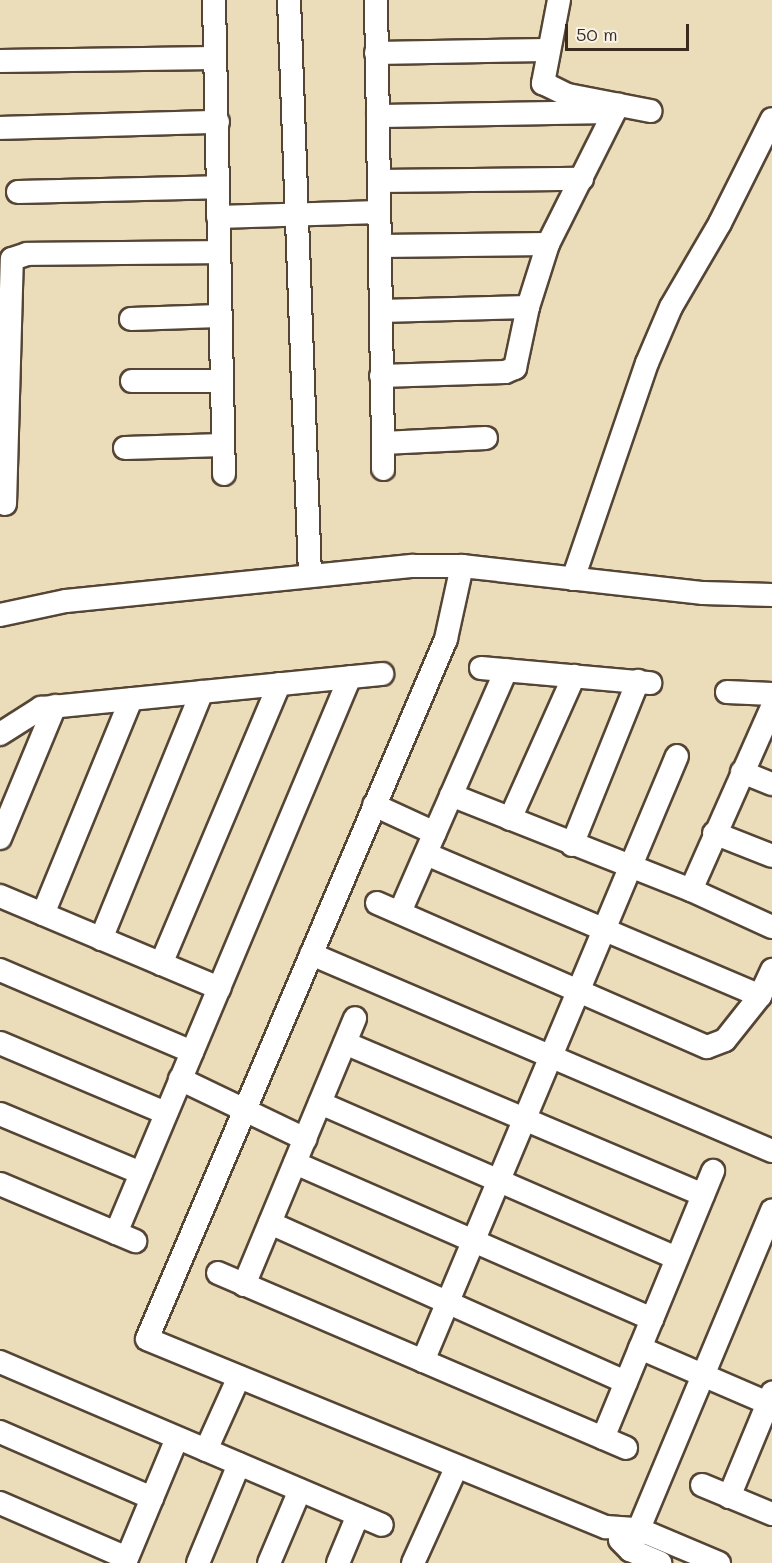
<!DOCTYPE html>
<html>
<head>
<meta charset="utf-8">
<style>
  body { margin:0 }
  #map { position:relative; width:772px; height:1563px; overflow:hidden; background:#ebddba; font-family:Mali,sans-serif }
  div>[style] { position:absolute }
  .roads { filter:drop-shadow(2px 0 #554535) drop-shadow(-2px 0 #554535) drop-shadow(0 2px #554535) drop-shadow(0 -2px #554535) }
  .minor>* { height:22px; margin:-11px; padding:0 11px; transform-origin:11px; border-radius:11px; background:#fff }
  span { translate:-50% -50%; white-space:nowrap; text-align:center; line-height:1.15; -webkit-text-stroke:4.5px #f7f3e8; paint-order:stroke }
  .scale { position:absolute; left:565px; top:24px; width:124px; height:27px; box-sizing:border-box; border:3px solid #3b2a1e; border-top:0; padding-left:8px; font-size:18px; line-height:21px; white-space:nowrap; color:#3b2a1e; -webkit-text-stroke:4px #f7f3e8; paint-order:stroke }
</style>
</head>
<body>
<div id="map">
  <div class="roads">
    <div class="minor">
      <i style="left:214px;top:0;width:474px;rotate:88.8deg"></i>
      <i style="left:289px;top:0;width:576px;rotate:87.91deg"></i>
      <i style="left:376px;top:0;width:469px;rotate:89.1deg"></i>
      <i style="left:559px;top:0;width:85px;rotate:100.9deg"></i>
      <i style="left:543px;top:83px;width:28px;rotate:26deg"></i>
      <i style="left:568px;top:95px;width:84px;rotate:11deg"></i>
      <i style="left:376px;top:53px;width:171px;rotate:-1deg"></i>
      <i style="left:0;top:61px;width:215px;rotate:-0.8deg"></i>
      <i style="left:378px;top:116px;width:236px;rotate:-1deg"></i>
      <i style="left:0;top:128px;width:218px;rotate:-1.6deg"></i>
      <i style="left:379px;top:181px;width:203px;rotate:-0.6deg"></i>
      <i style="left:18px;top:192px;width:199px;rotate:-1.4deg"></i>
      <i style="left:218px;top:217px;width:161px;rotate:-1.8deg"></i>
      <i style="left:381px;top:246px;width:167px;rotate:-0.7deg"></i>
      <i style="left:381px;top:311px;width:147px;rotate:-1.6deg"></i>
      <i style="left:131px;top:319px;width:88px;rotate:-2deg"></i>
      <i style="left:381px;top:376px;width:124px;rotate:-1.8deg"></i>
      <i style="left:505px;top:372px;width:11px;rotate:-22deg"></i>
      <i style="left:515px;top:368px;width:62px;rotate:-78deg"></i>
      <i style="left:528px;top:307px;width:66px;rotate:-72.4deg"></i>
      <i style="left:548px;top:244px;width:156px;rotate:-63.3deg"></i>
      <i style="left:132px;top:381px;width:89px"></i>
      <i style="left:383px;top:443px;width:103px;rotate:-2.8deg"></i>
      <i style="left:125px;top:448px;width:98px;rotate:-1.8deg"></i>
      <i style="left:5px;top:504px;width:245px;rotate:-88.4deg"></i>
      <i style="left:12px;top:259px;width:16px;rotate:-18deg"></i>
      <i style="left:27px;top:254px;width:191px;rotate:-0.6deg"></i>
      <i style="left:462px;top:566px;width:75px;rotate:102.4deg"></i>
      <i style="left:446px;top:639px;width:761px;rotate:113.13deg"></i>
      <i style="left:147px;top:1339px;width:496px;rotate:22.3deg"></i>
      <i style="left:606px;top:1527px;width:32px;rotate:4deg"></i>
      <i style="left:638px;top:1529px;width:88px;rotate:22.8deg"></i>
      <i style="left:573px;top:579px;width:228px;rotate:-71.1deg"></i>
      <i style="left:647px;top:363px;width:61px;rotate:-66.8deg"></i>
      <i style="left:671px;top:307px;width:97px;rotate:-59.7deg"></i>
      <i style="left:720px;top:223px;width:116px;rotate:-63.4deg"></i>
      <i style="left:0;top:615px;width:67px;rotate:-12deg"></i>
      <i style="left:66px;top:601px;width:349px;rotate:-5.8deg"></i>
      <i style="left:413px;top:566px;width:49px"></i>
      <i style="left:462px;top:566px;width:243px;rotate:6.4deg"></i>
      <i style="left:703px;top:593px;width:69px;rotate:1.7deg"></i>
      <i style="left:481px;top:668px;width:170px;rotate:5.1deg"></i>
      <i style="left:727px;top:692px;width:45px;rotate:2.5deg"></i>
      <i style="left:0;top:734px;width:49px;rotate:-32.4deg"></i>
      <i style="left:41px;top:708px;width:343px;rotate:-5.7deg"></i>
      <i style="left:742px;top:772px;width:32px;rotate:22deg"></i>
      <i style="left:451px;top:795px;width:258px;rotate:21.6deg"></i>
      <i style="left:691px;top:890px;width:89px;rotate:24.6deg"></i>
      <i style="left:374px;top:805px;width:67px;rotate:24.7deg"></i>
      <i style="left:510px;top:819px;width:157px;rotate:-65.9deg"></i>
      <i style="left:714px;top:833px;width:62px;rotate:21.6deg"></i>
      <i style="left:0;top:838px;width:143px;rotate:-67.4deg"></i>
      <i style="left:572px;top:845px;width:177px;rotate:-68.1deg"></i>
      <i style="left:426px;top:854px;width:363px;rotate:23deg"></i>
      <i style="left:691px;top:890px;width:200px;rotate:-66.1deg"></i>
      <i style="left:0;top:896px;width:238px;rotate:22.8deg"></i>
      <i style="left:377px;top:903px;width:360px;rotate:23.6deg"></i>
      <i style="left:707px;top:1047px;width:19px;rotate:-21deg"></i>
      <i style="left:725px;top:1040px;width:56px;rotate:-51.5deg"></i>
      <i style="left:760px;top:996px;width:29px;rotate:-65deg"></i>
      <i style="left:400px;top:912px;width:264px;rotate:-66.3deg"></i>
      <i style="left:43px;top:914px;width:232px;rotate:-67.7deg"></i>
      <i style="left:101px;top:939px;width:267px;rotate:-67.8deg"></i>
      <i style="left:311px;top:954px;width:501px;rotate:23.14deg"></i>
      <i style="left:161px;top:964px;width:304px;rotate:-67.1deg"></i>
      <i style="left:0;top:970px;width:209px;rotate:23.1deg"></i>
      <i style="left:0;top:1043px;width:180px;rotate:22.9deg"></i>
      <i style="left:345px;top:1043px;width:389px;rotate:23deg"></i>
      <i style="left:180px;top:1079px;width:139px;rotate:25.6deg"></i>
      <i style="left:320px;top:1103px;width:389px;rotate:23.5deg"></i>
      <i style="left:0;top:1114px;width:153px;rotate:22.7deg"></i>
      <i style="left:295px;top:1163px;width:390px;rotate:23.6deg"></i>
      <i style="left:0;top:1184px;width:147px;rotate:22.9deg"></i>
      <i style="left:270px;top:1223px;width:390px;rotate:24.1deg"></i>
      <i style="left:116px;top:1233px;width:603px;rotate:-67.18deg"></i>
      <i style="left:218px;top:1273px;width:444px;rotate:23.2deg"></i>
      <i style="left:244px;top:1285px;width:289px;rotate:-67.4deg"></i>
      <i style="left:640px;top:1348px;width:139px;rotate:23.3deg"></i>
      <i style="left:423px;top:1361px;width:656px;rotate:-67.23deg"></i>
      <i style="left:0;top:1362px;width:415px;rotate:23.1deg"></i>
      <i style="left:0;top:1432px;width:166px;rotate:23.5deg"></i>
      <i style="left:603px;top:1438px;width:289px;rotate:-67.6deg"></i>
      <i style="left:206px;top:1450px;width:80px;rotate:-65.7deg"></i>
      <i style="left:702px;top:1485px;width:76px;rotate:22.5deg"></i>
      <i style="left:729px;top:1497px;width:113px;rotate:-67.5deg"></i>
      <i style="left:0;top:1503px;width:138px;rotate:23.4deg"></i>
      <i style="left:620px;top:1540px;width:14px;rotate:45deg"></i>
      <i style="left:630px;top:1550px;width:33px;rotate:23deg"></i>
      <i style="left:630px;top:1550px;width:368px;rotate:-67.3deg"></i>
      <i style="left:125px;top:1563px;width:135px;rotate:-67.4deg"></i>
      <i style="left:198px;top:1563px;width:107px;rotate:-67.5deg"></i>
      <i style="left:269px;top:1563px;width:79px;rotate:-67deg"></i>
      <i style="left:338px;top:1563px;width:52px;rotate:-67.4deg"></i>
      <i style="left:413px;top:1563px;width:104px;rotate:-65.6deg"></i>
    </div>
  </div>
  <div class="scale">50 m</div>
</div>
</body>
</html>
